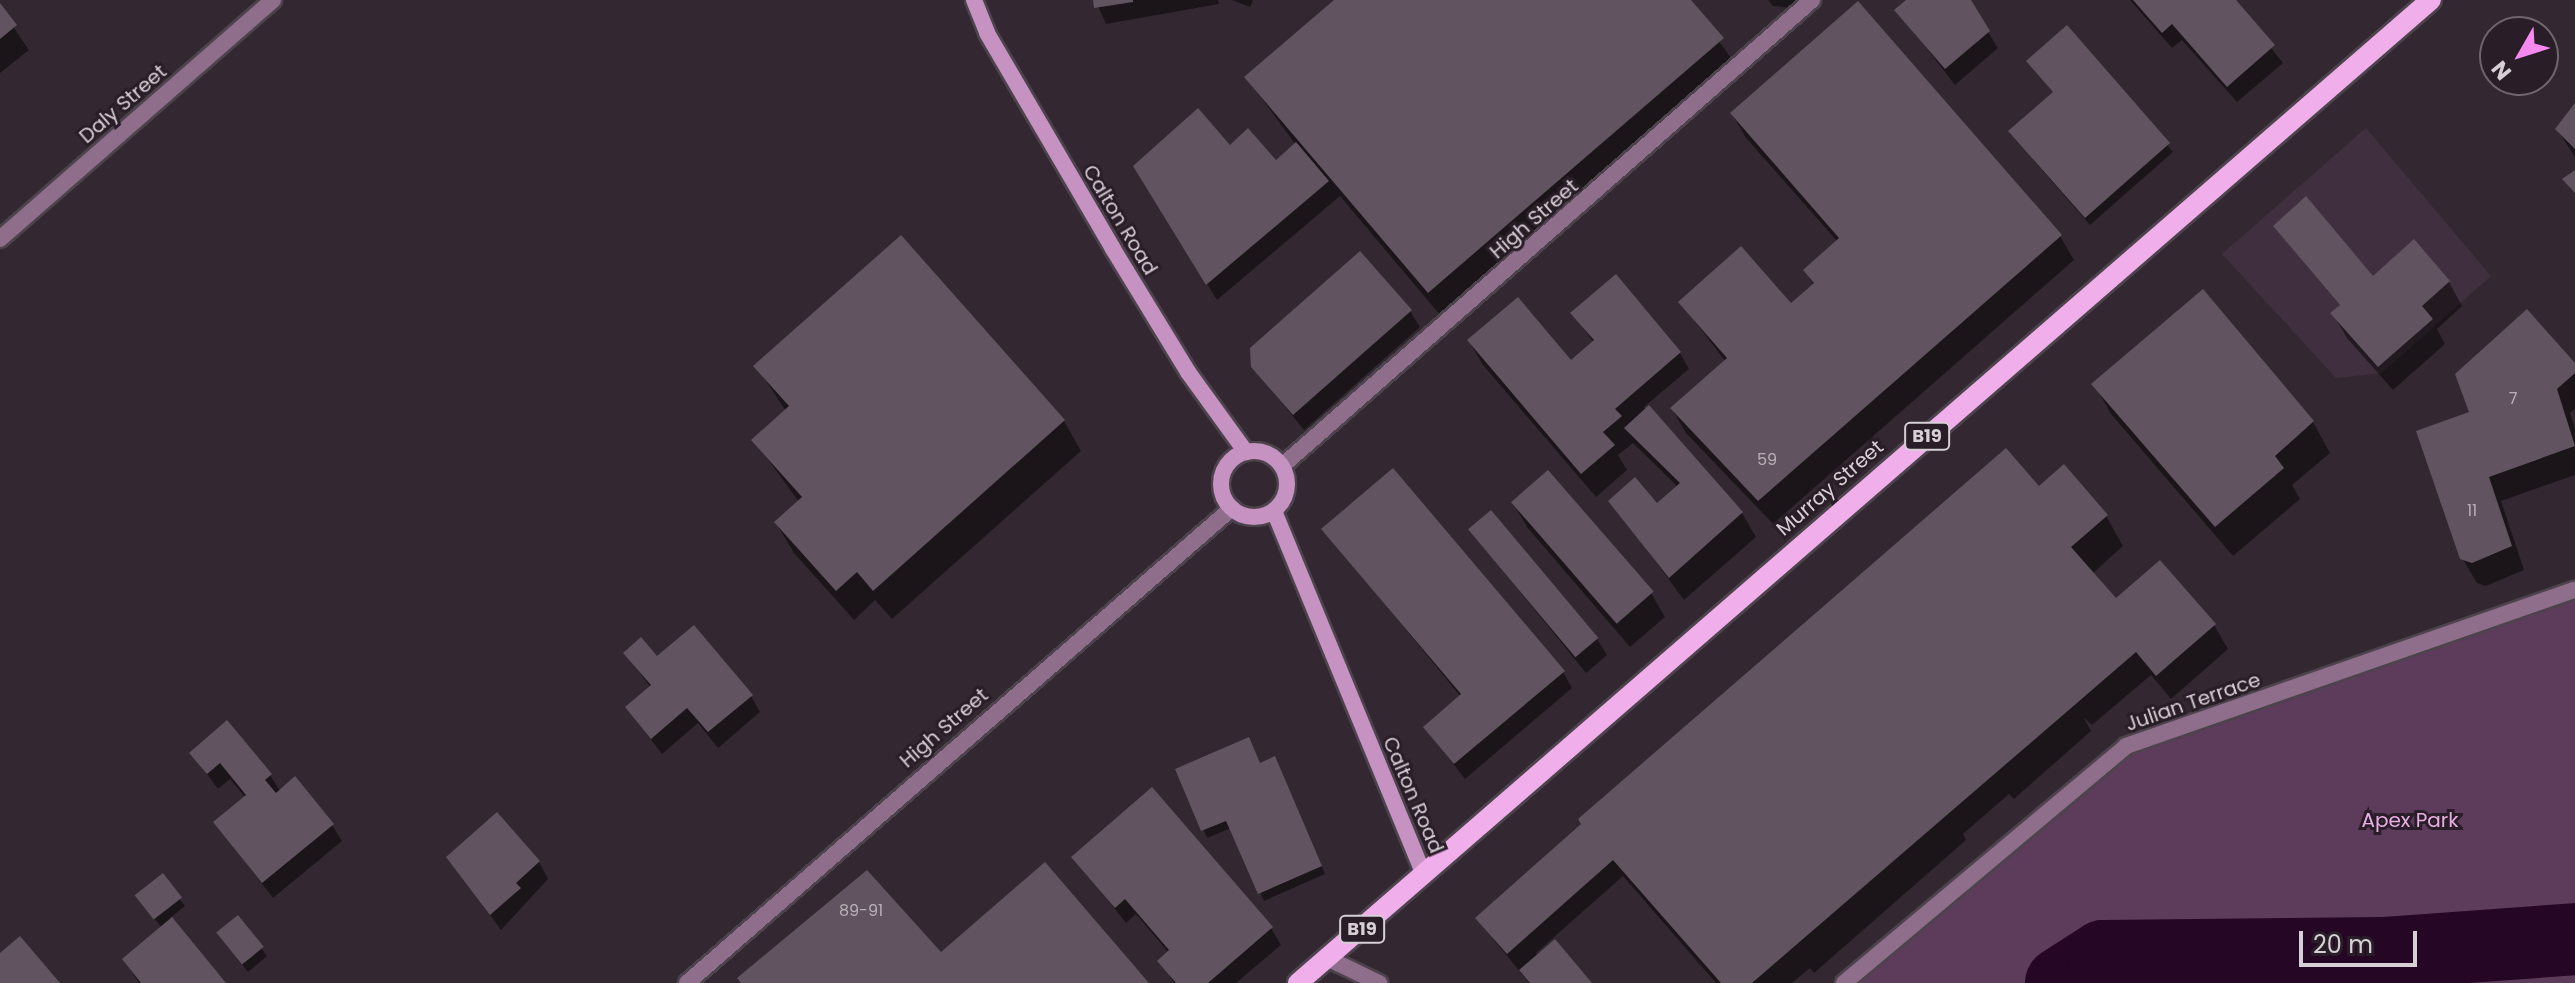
<!DOCTYPE html>
<html>
<head>
<meta charset="utf-8">
<style>
  body { margin:0 }
  #map { position:relative; width:2575px; height:983px; overflow:hidden; background:#332832; font-family:Poppins,sans-serif }
  div>[style] { position:absolute }
  .built>* { inset:0; background:#402f3e }
  .green>* { inset:0; background:#5d3c5b }
  .shadow>* { inset:0; background:#0007 }
  .river>* { height:72px; margin:-36px; padding:0 36px; transform-origin:36px; border-radius:36px; background:#250624 }
  .building>* { inset:0; background:#615460; transform-origin:0 0 }
  .roads { filter:drop-shadow(2px 0 #4d434c) drop-shadow(-2px 0 #4d434c) drop-shadow(0 2px #4d434c) drop-shadow(0 -2px #4d434c) }
  .street>* { height:16px; margin:-8px; padding:0 8px; transform-origin:8px; border-radius:8px; background:#8e6e8b }
  .secondary>* { height:16px; margin:-8px; padding:0 8px; transform-origin:8px; border-radius:8px; background:#c592c1 }
  .secondary>.ring { margin:-8px; padding:0; box-sizing:content-box; background:none; border:16px solid #c592c1; border-radius:50% }
  .primary>* { height:20px; margin:-10px; padding:0 10px; transform-origin:10px; border-radius:10px; background:#f0aeeb }
  span { translate:-50% -50%; white-space:nowrap; text-align:center; line-height:1.15; -webkit-text-stroke:6px #291e28; paint-order:stroke }
  .number-label { font-size:16px; color:#bab0b8 }
  .number-label span { -webkit-text-stroke-width:0 }
  .shield-label span { padding:2px 6px; background:#291e28; border:2px solid; border-radius:6px; -webkit-text-stroke-width:0 }
  .shield-label { font-size:18px; color:#d7cfd6; font-weight:700 }
  .street-label { font-size:20px; color:#d7cfd6 }
  .park-label { font-size:20px; color:#e8ade3 }
  .north { position:absolute; left:2479px; top:16px; width:80px; height:80px; box-sizing:border-box; background:#291e28; border:2px solid #6f656e; border-radius:50%; rotate:231deg; font-size:22px; font-weight:700; line-height:32px; text-align:center; color:#d7cfd6 }
  .north::after { content:''; display:block; margin:auto; width:28px; height:36px; background:#f589ef; clip-path:polygon(50% 0,100% 100%,50% 72%,0 100%) }
  .scale { position:absolute; left:2299px; top:931px; width:118px; height:36px; box-sizing:border-box; border:4px solid #d7cfd6; border-top:0; padding-left:10px; font-size:24px; line-height:28px; white-space:nowrap; color:#d7cfd6; -webkit-text-stroke:6px #291e28; paint-order:stroke }
</style>
</head>
<body>
<div id="map">
  <div class="built">
    <i style="clip-path:polygon(2366px 128px,2491px 276px,2382px 373px,2336px 378px,2222px 254px)"></i>
  </div>
  <div class="green">
    <i style="clip-path:polygon(2575px 590px,2575px 983px,1844px 983px,2126px 746px)"></i>
  </div>
  <div class="shadow">
    <i style="clip-path:polygon(1095px 0,1218px 0,1219px 4px,1106px 24px)"></i>
    <i style="clip-path:polygon(1232px 0,1253px 0,1250px 7px)"></i>
    <i style="clip-path:polygon(1337px 0,1689px 0,1739px 69px,1446px 322px,1340px 196px,1217px 300px,1145px 183px,1230px 148px,1276px 163px,1296px 145px,1246px 77px)"></i>
    <i style="clip-path:polygon(1768px 0,1807px 0,1798px 9px,1773px 6px)"></i>
    <i style="clip-path:polygon(1909px 0,1968px 0,1998px 48px,1955px 85px,1897px 10px)"></i>
    <i style="clip-path:polygon(2130px 0,2233px 0,2283px 63px,2237px 102px,2182px 40px,2172px 48px)"></i>
    <i style="clip-path:polygon(0 7px,29px 50px,0 73px)"></i>
    <i style="clip-path:polygon(2067px 27px,2173px 152px,2090px 225px,2015px 139px,2054px 93px,2033px 69px)"></i>
    <i style="clip-path:polygon(2575px 106px,2575px 157px,2557px 129px)"></i>
    <i style="clip-path:polygon(1732px 114px,2060px 236px,2074px 260px,1773px 524px,1686px 433px,1672px 409px,1726px 362px,1680px 302px,1791px 306px,1814px 285px,1805px 271px,1838px 242px,1746px 138px)"></i>
    <i style="clip-path:polygon(2280px 234px,2372px 279px,2449px 282px,2462px 306px,2437px 329px,2445px 344px,2393px 390px,2347px 338px,2333px 314px,2340px 305px)"></i>
    <i style="clip-path:polygon(2202px 292px,2313px 422px,2330px 453px,2292px 485px,2300px 499px,2233px 556px,2111px 414px,2094px 384px)"></i>
    <i style="clip-path:polygon(1410px 311px,1420px 327px,1304px 430px,1253px 367px)"></i>
    <i style="clip-path:polygon(1573px 313px,1680px 353px,1689px 369px,1644px 407px,1742px 513px,1756px 537px,1684px 600px,1611px 501px,1657px 505px,1678px 487px,1633px 443px,1618px 455px,1627px 470px,1596px 497px,1483px 365px,1469px 341px,1571px 362px,1594px 343px)"></i>
    <i style="clip-path:polygon(756px 366px,1064px 421px,1081px 451px,892px 619px,875px 600px,854px 620px,794px 553px,776px 523px,799px 502px,754px 440px,786px 411px)"></i>
    <i style="clip-path:polygon(2575px 366px,2575px 409px,2570px 413px,2575px 428px,2575px 475px,2501px 501px,2524px 570px,2486px 586px,2477px 583px,2462px 558px,2471px 413px)"></i>
    <i style="clip-path:polygon(2038px 489px,2106px 516px,2123px 546px,2092px 574px,2116px 601px,2214px 625px,2228px 649px,2171px 699px,2151px 675px,2092px 725px,2084px 718px,2091px 731px,2014px 799px,2009px 794px,1963px 834px,1966px 840px,1814px 973px,1810px 968px,1792px 983px,1716px 983px,1623px 876px,1536px 953px,1589px 983px,1529px 983px,1477px 919px)"></i>
    <i style="clip-path:polygon(1513px 503px,1651px 593px,1665px 617px,1630px 647px,1527px 527px)"></i>
    <i style="clip-path:polygon(1324px 529px,1563px 672px,1572px 688px,1465px 779px,1426px 728px,1461px 697px)"></i>
    <i style="clip-path:polygon(1470px 530px,1597px 639px,1607px 655px,1586px 673px)"></i>
    <i style="clip-path:polygon(625px 653px,751px 696px,760px 712px,718px 748px,698px 723px,662px 754px,627px 708px,651px 688px)"></i>
    <i style="clip-path:polygon(192px 753px,270px 775px,280px 791px,332px 825px,342px 841px,273px 898px,215px 823px,246px 798px,230px 779px,218px 789px)"></i>
    <i style="clip-path:polygon(1279px 766px,1325px 874px,1264px 901px,1231px 828px,1207px 838px,1177px 770px)"></i>
    <i style="clip-path:polygon(1074px 857px,1271px 928px,1281px 945px,1236px 983px,1174px 983px,1160px 961px,1169px 953px,1136px 914px,1126px 923px)"></i>
    <i style="clip-path:polygon(449px 858px,539px 862px,548px 879px,501px 930px)"></i>
    <i style="clip-path:polygon(162px 876px,185px 906px,170px 918px,224px 983px,139px 983px,124px 960px,162px 928px,142px 903px)"></i>
    <i style="clip-path:polygon(238px 917px,267px 956px,248px 972px,223px 941px)"></i>
  </div>
  <div class="river">
    <i style="left:2061px;top:983px;width:50px;rotate:-32.7deg"></i>
    <i style="left:2103px;top:956px;width:283px;rotate:-0.6deg"></i>
    <i style="left:2386px;top:953px;width:190px;rotate:-4.2deg"></i>
  </div>
  <div class="building">
    <i style="clip-path:polygon(1093px 0,1133px 0,1133px 2px,1094px 8px)"></i>
    <i style="clip-path:polygon(1334px 0,1691px 0,1724px 38px,1428px 293px,1244px 77px)"></i>
    <i style="clip-path:polygon(1906px 0,1971px 0,1990px 31px,1945px 69px,1894px 10px)"></i>
    <i style="clip-path:polygon(2133px 0,2236px 0,2275px 45px,2227px 87px,2172px 24px,2162px 33px)"></i>
    <i style="clip-path:polygon(1858px 1px,2062px 235px,1758px 501px,1670px 408px,1727px 358px,1678px 302px,1741px 246px,1791px 303px,1814px 283px,1803px 270px,1839px 238px,1730px 113px)"></i>
    <i style="clip-path:polygon(0 3px,17px 25px,0 39px)"></i>
    <i style="clip-path:polygon(2067px 25px,2170px 143px,2085px 218px,2008px 131px,2053px 92px,2026px 61px)"></i>
    <i style="clip-path:polygon(2575px 103px,2575px 149px,2555px 129px)"></i>
    <i style="clip-path:polygon(1198px 108px,1230px 145px,1248px 128px,1276px 160px,1296px 142px,1329px 181px,1206px 285px,1133px 166px)"></i>
    <i style="clip-path:polygon(2575px 170px,2575px 193px,2562px 179px)"></i>
    <i style="clip-path:polygon(2306px 196px,2373px 276px,2414px 239px,2450px 281px,2422px 306px,2433px 319px,2378px 367px,2330px 313px,2340px 305px,2273px 226px)"></i>
    <i style="clip-path:polygon(901px 235px,1065px 420px,873px 591px,857px 572px,836px 591px,774px 522px,802px 497px,751px 440px,789px 406px,753px 366px)"></i>
    <i style="clip-path:polygon(1360px 251px,1412px 310px,1293px 415px,1251px 367px,1250px 348px)"></i>
    <i style="clip-path:polygon(1616px 274px,1681px 352px,1615px 409px,1622px 416px,1603px 432px,1615px 445px,1581px 474px,1467px 340px,1518px 297px,1571px 360px,1594px 340px,1570px 313px)"></i>
    <i style="clip-path:polygon(2203px 289px,2314px 421px,2275px 456px,2284px 468px,2215px 527px,2091px 384px)"></i>
    <i style="clip-path:polygon(2527px 309px,2575px 363px,2575px 373px,2557px 389px,2575px 446px,2489px 477px,2512px 546px,2472px 563px,2460px 559px,2416px 431px,2469px 412px,2455px 374px)"></i>
    <i style="clip-path:polygon(1649px 405px,1743px 512px,1669px 578px,1608px 501px,1635px 477px,1657px 503px,1680px 483px,1624px 428px)"></i>
    <i style="clip-path:polygon(2006px 448px,2039px 486px,2064px 464px,2108px 515px,2071px 547px,2116px 598px,2160px 560px,2216px 624px,2156px 676px,2136px 652px,1752px 983px,1721px 983px,1613px 860px,1507px 954px,1475px 918px,1581px 824px,1578px 819px)"></i>
    <i style="clip-path:polygon(1393px 468px,1565px 671px,1454px 764px,1423px 727px,1461px 694px,1321px 529px)"></i>
    <i style="left:1548px;top:470px;width:161px;height:49px;rotate:49deg"></i>
    <i style="left:1491px;top:510px;width:167px;height:30px;rotate:50deg"></i>
    <i style="clip-path:polygon(694px 625px,753px 695px,708px 732px,687px 708px,651px 739px,625px 707px,651px 685px,623px 653px,641px 637px,657px 656px)"></i>
    <i style="clip-path:polygon(227px 720px,272px 774px,265px 780px,276px 793px,295px 776px,334px 824px,262px 883px,213px 822px,246px 795px,220px 763px,207px 774px,189px 753px)"></i>
    <i style="clip-path:polygon(1249px 737px,1260px 763px,1275px 756px,1322px 866px,1258px 894px,1226px 821px,1201px 831px,1175px 769px)"></i>
    <i style="clip-path:polygon(1152px 787px,1273px 927px,1208px 983px,1176px 983px,1157px 961px,1169px 950px,1125px 899px,1115px 908px,1071px 857px)"></i>
    <i style="clip-path:polygon(497px 812px,540px 861px,516px 883px,521px 888px,490px 915px,446px 857px)"></i>
    <i style="clip-path:polygon(1045px 862px,1149px 983px,741px 983px,737px 978px,867px 870px,941px 952px)"></i>
    <i style="left:163px;top:873px;width:31px;height:36px;rotate:52deg"></i>
    <i style="left:238px;top:915px;width:41px;height:28px;rotate:51deg"></i>
    <i style="clip-path:polygon(172px 917px,226px 983px,141px 983px,122px 959px)"></i>
    <i style="clip-path:polygon(20px 936px,60px 983px,0 983px,0 953px)"></i>
    <i style="clip-path:polygon(1555px 939px,1592px 983px,1530px 983px,1519px 970px)"></i>
  </div>
  <div class="roads">
    <div class="street">
      <i style="left:0;top:239px;width:363px;rotate:-41.2deg"></i>
      <i style="left:1282px;top:466px;width:706px;rotate:-41.32deg"></i>
      <i style="left:1327px;top:958px;width:58px;rotate:25.7deg"></i>
      <i style="left:687px;top:983px;width:723px;rotate:-41.07deg"></i>
      <i style="left:1844px;top:983px;width:368px;rotate:-40deg"></i>
      <i style="left:2126px;top:746px;width:475px;rotate:-19.2deg"></i>
    </div>
    <div class="secondary">
      <i style="left:974px;top:0;width:35px;rotate:68deg"></i>
      <i style="left:987px;top:33px;width:250px;rotate:59.7deg"></i>
      <i style="left:1113px;top:249px;width:144px;rotate:58.6deg"></i>
      <i style="left:1188px;top:372px;width:99px;rotate:54.1deg"></i>
      <i class="ring" style="left:1221px;top:451px;width:50px;height:50px"></i>
      <i style="left:1274px;top:511px;width:391px;rotate:67.6deg"></i>
    </div>
    <div class="primary">
      <i style="left:1298px;top:983px;width:1500px;rotate:-40.95deg"></i>
    </div>
  </div>
  <div class="number-label">
    <span style="left:2513px;top:399px">7</span>
    <span style="left:1767px;top:460px">59</span>
    <span style="left:2472px;top:511px">11</span>
    <span style="left:861px;top:911px">89-91</span>
  </div>
  <div class="shield-label">
    <span style="left:1927px;top:436px">B19</span>
    <span style="left:1362px;top:929px">B19</span>
  </div>
  <div class="street-label">
    <span style="left:123px;top:104px;rotate:-41deg">Daly Street</span>
    <span style="left:1534px;top:219px;rotate:-41deg">High Street</span>
    <span style="left:1120px;top:220px;rotate:59deg">Calton Road</span>
    <span style="left:1830px;top:488px;rotate:-41deg">Murray Street</span>
    <span style="left:2193px;top:702px;rotate:-19deg">Julian Terrace</span>
    <span style="left:944px;top:728px;rotate:-41deg">High Street</span>
    <span style="left:1413px;top:795px;rotate:67deg">Calton Road</span>
  </div>
  <div class="park-label">
    <span style="left:2410px;top:820px">Apex Park</span>
  </div>
  <div class="north">N</div>
  <div class="scale">20 m</div>
</div>
</body>
</html>
